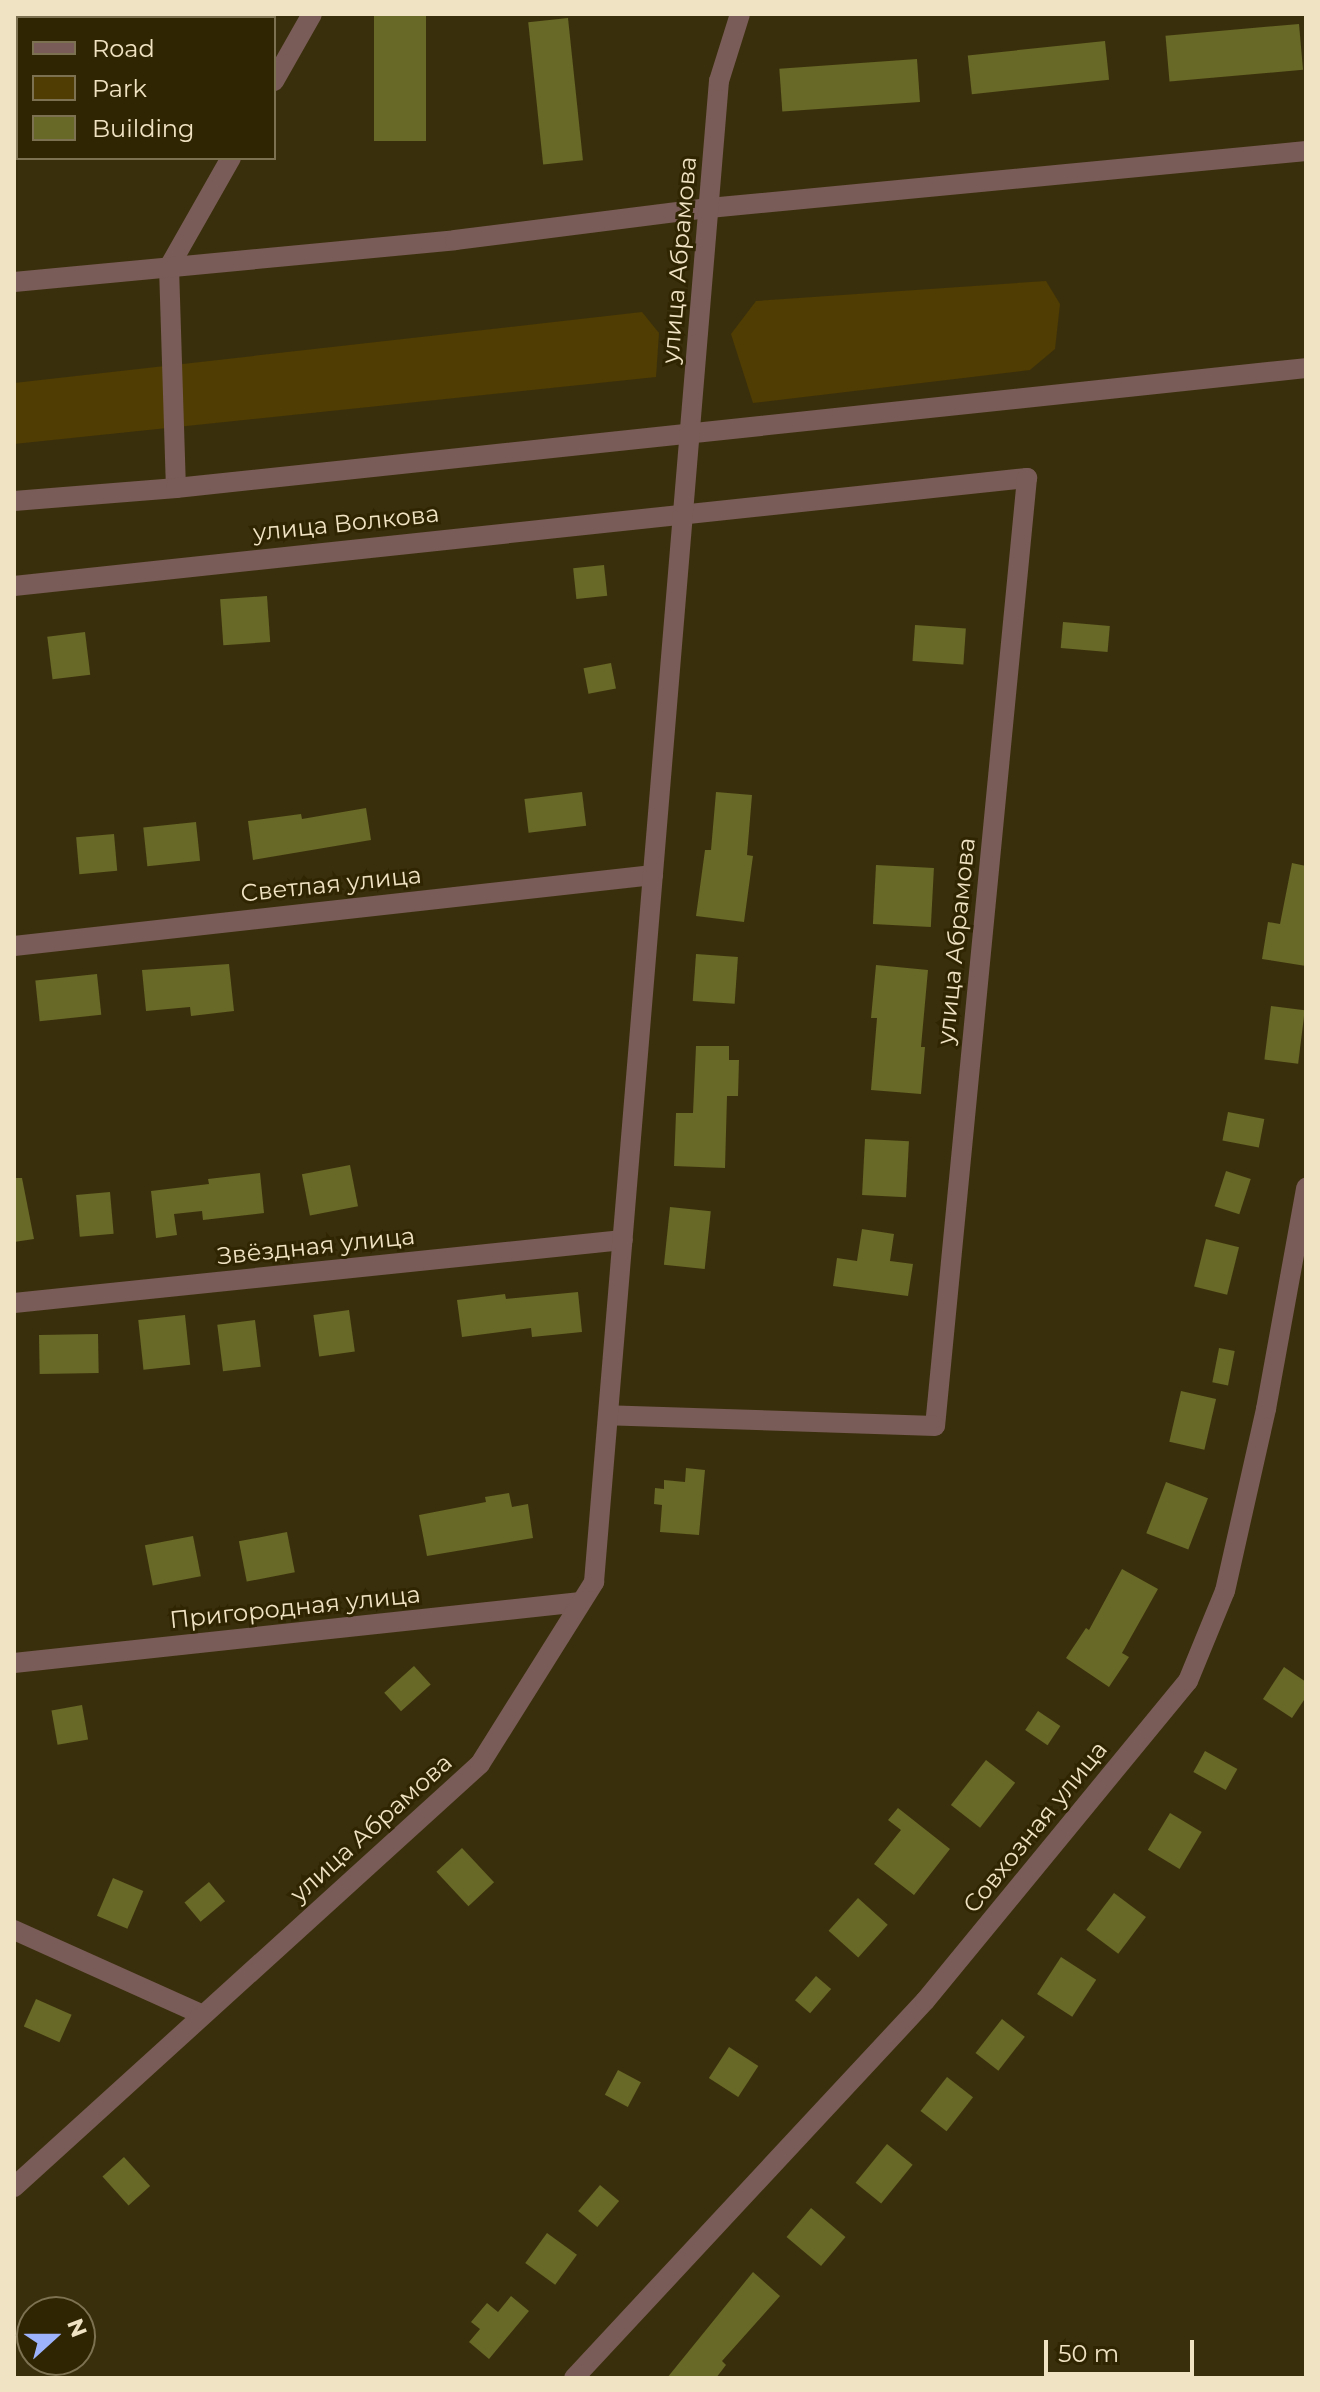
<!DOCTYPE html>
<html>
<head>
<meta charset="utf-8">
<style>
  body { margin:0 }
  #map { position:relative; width:1320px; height:2392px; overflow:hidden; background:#3a2f0c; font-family:Montserrat,sans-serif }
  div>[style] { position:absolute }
  .green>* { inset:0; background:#4f3d03 }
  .building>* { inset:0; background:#686927; transform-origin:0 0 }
  .street>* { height:20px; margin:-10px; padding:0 10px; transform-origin:10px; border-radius:10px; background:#795c57 }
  span { translate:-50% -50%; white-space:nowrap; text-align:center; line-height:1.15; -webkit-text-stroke:6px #302502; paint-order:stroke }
  .street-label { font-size:24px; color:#efe3c4 }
  .frame { position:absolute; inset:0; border:16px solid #efe3c4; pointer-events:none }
  .legend { position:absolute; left:16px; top:16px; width:260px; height:144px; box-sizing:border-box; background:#302502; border:2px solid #7c7150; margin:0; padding:10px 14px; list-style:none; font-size:24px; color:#efe3c4 }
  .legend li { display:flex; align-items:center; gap:16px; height:40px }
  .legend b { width:40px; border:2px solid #7c7150 }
  .north { position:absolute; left:16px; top:2296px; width:80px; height:80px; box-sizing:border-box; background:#302502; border:2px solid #7c7150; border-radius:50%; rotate:69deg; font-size:22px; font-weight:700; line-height:32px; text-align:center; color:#efe3c4 }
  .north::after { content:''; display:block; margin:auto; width:28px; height:36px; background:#9db4fd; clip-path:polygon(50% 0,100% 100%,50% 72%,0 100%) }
  .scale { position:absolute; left:1044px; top:2340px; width:150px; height:36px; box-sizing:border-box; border:4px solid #efe3c4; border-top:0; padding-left:10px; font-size:24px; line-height:28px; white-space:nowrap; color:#efe3c4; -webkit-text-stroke:6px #302502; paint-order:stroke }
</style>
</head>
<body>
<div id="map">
  <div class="green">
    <i style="clip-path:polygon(1046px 281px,1060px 304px,1055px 349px,1030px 370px,753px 403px,731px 334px,756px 301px)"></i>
    <i style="clip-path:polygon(642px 312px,659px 333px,656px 377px,14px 444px,14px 383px)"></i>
  </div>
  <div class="building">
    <i style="left:374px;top:14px;width:52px;height:127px"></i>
    <i style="left:568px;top:18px;width:143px;height:40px;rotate:84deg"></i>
    <i style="left:1299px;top:24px;width:46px;height:134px;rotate:85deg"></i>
    <i style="left:1105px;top:41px;width:39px;height:138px;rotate:84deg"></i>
    <i style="left:917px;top:59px;width:43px;height:138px;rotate:86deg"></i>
    <i style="left:604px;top:565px;width:31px;height:31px;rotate:84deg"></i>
    <i style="left:267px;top:596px;width:46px;height:47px;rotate:86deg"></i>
    <i style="left:1063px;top:622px;width:47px;height:26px;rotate:5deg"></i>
    <i style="left:915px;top:625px;width:51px;height:36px;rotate:4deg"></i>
    <i style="left:85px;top:632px;width:43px;height:38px;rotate:83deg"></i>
    <i style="left:611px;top:663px;width:26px;height:28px;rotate:79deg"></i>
    <i style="left:582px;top:792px;width:34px;height:58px;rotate:83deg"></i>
    <i style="clip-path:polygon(716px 792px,752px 795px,747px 855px,753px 856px,744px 922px,696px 916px,705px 850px,711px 850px)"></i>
    <i style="clip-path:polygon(366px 808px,371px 840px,253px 860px,248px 821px,301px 814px,302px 819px)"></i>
    <i style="left:196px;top:822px;width:39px;height:53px;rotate:84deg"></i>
    <i style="left:114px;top:834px;width:37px;height:38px;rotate:85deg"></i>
    <i style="clip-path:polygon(1292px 863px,1306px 866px,1306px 966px,1262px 959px,1268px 922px,1280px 924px)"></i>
    <i style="left:876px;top:865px;width:58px;height:59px;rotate:3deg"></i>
    <i style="left:696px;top:954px;width:42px;height:47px;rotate:4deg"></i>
    <i style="clip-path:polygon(229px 964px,234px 1011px,191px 1016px,190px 1007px,146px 1011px,142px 970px)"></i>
    <i style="clip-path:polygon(876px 965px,928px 970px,921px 1047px,925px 1047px,921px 1094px,871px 1090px,877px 1018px,871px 1018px)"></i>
    <i style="left:97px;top:974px;width:41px;height:62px;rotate:84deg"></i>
    <i style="left:1271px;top:1006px;width:34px;height:54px;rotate:7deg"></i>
    <i style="clip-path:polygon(696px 1046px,729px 1046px,729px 1060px,739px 1060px,738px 1096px,727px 1096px,725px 1168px,674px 1166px,676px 1113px,693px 1113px)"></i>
    <i style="left:1228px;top:1112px;width:37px;height:29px;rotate:11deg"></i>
    <i style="left:865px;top:1139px;width:44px;height:56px;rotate:3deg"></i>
    <i style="left:350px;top:1165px;width:42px;height:49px;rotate:79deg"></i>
    <i style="left:1226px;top:1171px;width:26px;height:37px;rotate:18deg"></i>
    <i style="clip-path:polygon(260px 1173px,264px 1213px,203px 1220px,202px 1211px,174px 1214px,177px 1235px,156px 1238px,151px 1191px,209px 1184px,208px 1179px)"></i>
    <i style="clip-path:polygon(14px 1178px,22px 1178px,34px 1239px,14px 1242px)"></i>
    <i style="left:110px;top:1192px;width:42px;height:34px;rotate:85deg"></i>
    <i style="left:670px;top:1207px;width:41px;height:58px;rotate:6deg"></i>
    <i style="clip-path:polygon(862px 1229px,894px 1234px,890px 1261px,913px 1264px,908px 1296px,833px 1286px,837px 1258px,857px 1261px)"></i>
    <i style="left:1206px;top:1239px;width:34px;height:49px;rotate:14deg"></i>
    <i style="clip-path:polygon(578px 1292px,582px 1332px,532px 1337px,531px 1328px,462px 1337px,457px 1300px,505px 1294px,506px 1299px)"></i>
    <i style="left:349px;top:1310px;width:42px;height:36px;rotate:82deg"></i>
    <i style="left:185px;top:1315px;width:50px;height:47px;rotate:84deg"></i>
    <i style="left:255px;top:1320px;width:47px;height:38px;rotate:83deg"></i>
    <i style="left:98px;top:1334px;width:39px;height:59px;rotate:89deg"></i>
    <i style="left:1219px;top:1348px;width:16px;height:35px;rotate:11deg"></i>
    <i style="left:1181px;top:1391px;width:36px;height:52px;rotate:13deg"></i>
    <i style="clip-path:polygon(686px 1468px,705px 1470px,699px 1535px,660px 1532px,662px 1505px,654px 1504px,655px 1488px,664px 1489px,664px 1480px,685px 1482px)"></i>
    <i style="left:1166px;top:1482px;width:45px;height:55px;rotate:21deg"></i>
    <i style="clip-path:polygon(509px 1493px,512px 1507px,528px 1504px,533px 1538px,427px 1556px,419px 1515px,486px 1502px,485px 1497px)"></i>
    <i style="left:287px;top:1532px;width:41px;height:49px;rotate:79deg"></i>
    <i style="left:193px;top:1536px;width:41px;height:49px;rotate:79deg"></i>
    <i style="clip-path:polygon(1122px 1569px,1158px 1589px,1122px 1653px,1129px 1657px,1109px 1687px,1066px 1658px,1086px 1628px,1089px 1630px)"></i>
    <i style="left:414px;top:1666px;width:25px;height:40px;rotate:48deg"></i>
    <i style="clip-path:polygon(1284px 1667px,1306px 1682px,1306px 1697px,1292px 1718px,1263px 1699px)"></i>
    <i style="left:82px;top:1705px;width:35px;height:31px;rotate:80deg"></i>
    <i style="left:1038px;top:1711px;width:27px;height:23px;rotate:34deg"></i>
    <i style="left:1205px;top:1751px;width:37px;height:24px;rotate:29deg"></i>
    <i style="left:986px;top:1760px;width:37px;height:57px;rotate:38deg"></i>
    <i style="clip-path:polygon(898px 1808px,950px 1849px,914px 1895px,874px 1864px,901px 1830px,888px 1820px)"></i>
    <i style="left:1170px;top:1813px;width:37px;height:43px;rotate:31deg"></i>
    <i style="left:462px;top:1848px;width:47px;height:35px;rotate:47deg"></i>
    <i style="left:113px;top:1878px;width:33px;height:41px;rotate:23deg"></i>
    <i style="left:209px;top:1882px;width:25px;height:32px;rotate:50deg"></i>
    <i style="left:1114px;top:1893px;width:40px;height:46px;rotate:37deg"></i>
    <i style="left:858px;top:1898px;width:40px;height:44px;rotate:42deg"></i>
    <i style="left:1061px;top:1957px;width:42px;height:44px;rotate:33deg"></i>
    <i style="left:816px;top:1976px;width:20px;height:32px;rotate:41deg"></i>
    <i style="left:36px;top:1999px;width:39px;height:30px;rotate:24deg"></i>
    <i style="left:1002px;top:2019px;width:29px;height:43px;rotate:38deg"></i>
    <i style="left:729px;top:2047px;width:35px;height:37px;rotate:33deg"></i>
    <i style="left:618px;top:2070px;width:26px;height:28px;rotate:28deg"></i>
    <i style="left:947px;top:2077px;width:33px;height:43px;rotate:38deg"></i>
    <i style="left:887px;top:2144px;width:33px;height:50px;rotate:39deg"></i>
    <i style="left:124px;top:2157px;width:39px;height:29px;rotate:48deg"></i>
    <i style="left:600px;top:2185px;width:25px;height:34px;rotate:40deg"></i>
    <i style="left:811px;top:2208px;width:45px;height:38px;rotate:40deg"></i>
    <i style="left:547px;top:2233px;width:37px;height:37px;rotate:36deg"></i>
    <i style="clip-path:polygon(753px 2272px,780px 2296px,722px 2361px,726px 2365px,716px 2378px,667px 2378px)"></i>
    <i style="clip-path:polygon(511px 2296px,529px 2311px,489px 2359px,469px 2342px,480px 2329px,471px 2322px,487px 2303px,498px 2312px)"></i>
  </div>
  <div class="street">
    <i style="left:274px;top:81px;width:77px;rotate:-60.4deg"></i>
    <i style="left:169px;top:267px;width:221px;rotate:88.2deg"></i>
    <i style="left:169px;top:267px;width:125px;rotate:-60.4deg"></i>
    <i style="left:14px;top:282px;width:443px;rotate:-5.4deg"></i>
    <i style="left:455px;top:240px;width:256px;rotate:-7.2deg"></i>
    <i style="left:709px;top:208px;width:600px;rotate:-5.45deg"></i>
    <i style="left:14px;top:501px;width:163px;rotate:-4.6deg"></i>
    <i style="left:176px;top:488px;width:1136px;rotate:-6.06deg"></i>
    <i style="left:14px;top:586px;width:1019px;rotate:-6.09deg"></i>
    <i style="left:1027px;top:478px;width:952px;rotate:95.54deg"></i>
    <i style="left:935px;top:1426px;width:327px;rotate:-178.1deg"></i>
    <i style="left:14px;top:946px;width:643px;rotate:-6.34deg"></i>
    <i style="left:14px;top:1303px;width:612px;rotate:-5.91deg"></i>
    <i style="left:14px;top:1663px;width:570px;rotate:-6.14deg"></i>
    <i style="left:14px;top:1930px;width:207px;rotate:24.2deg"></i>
    <i style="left:14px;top:2187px;width:629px;rotate:-42.23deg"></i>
    <i style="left:480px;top:1764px;width:215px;rotate:-57.9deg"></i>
    <i style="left:594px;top:1582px;width:1506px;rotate:-85.24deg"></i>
    <i style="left:719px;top:81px;width:70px;rotate:-72.6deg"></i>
    <i style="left:574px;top:2378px;width:515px;rotate:-47.05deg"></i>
    <i style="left:925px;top:2001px;width:414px;rotate:-50.6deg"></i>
    <i style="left:1188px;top:1681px;width:97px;rotate:-67.7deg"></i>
    <i style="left:1225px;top:1591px;width:187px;rotate:-77.3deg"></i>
    <i style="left:1266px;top:1409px;width:225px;rotate:-79.7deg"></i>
  </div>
  <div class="street-label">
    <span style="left:679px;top:260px;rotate:-85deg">улица Абрамова</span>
    <span style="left:346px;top:523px;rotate:-6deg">улица Волкова</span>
    <span style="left:331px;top:884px;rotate:-6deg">Светлая улица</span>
    <span style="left:956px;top:941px;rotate:-84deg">улица Абрамова</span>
    <span style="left:316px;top:1246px;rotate:-6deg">Звёздная улица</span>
    <span style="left:295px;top:1607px;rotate:-6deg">Пригородная улица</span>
    <span style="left:1035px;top:1827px;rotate:-51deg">Совхозная улица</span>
    <span style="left:371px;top:1828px;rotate:-42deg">улица Абрамова</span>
  </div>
  <div class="frame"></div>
  <ul class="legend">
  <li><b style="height:10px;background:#795c57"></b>Road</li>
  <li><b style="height:22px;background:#4f3d03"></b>Park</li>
  <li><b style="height:22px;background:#686927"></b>Building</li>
  </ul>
  <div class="north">N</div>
  <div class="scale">50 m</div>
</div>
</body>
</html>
